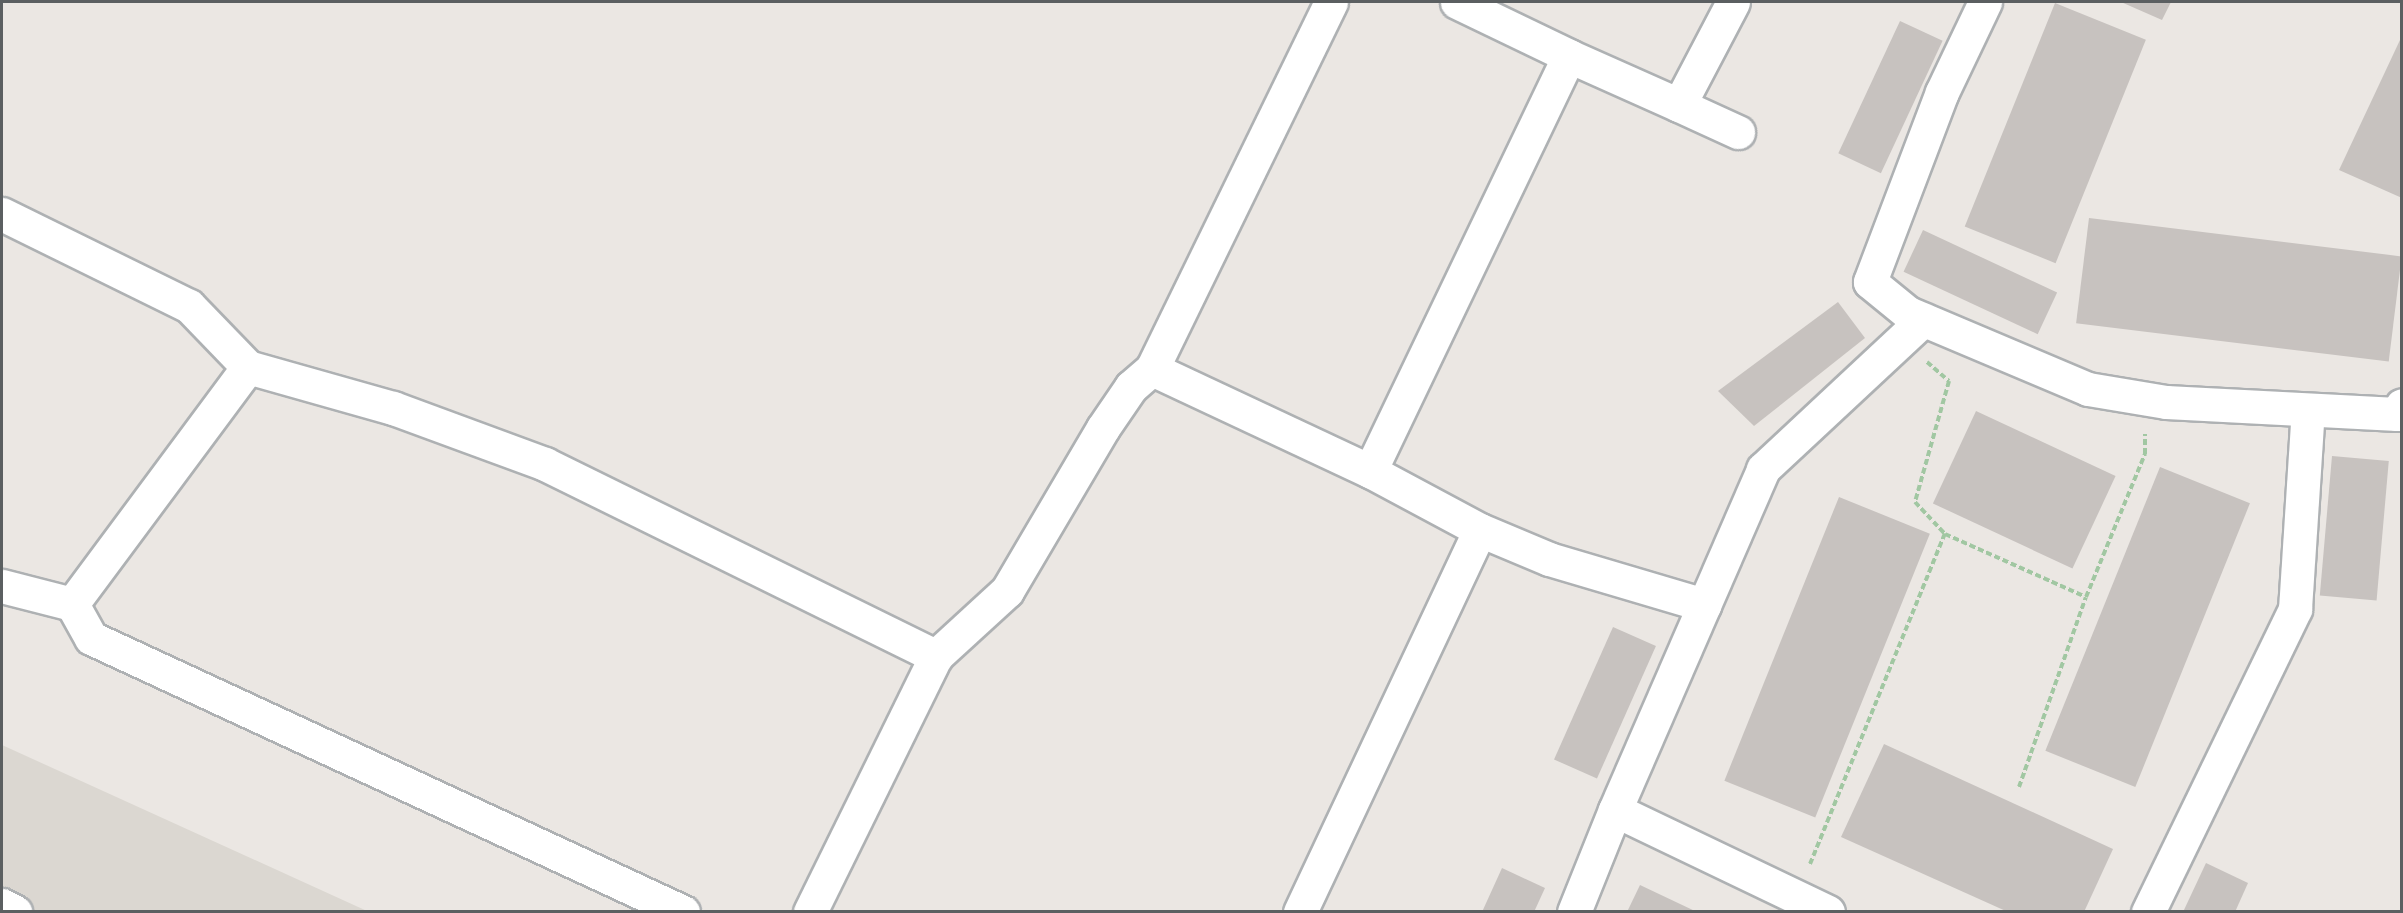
<!DOCTYPE html>
<html>
<head>
<meta charset="utf-8">
<style>
  body { margin:0 }
  #map { position:relative; width:2403px; height:913px; overflow:hidden; background:#ebe7e3; font-family:Quicksand,sans-serif }
  div>[style] { position:absolute }
  .education>* { inset:0; background:#dbd7d1 }
  .building>* { inset:0; background:#c7c2bf; transform-origin:0 0 }
  .path>* { height:4px; margin-top:-2px; transform-origin:0; background:repeating-linear-gradient(90deg,#a1c7a2 0 6px,transparent 0 9px) }
  .roads { filter:drop-shadow(2px 0 #aeb1b3) drop-shadow(-2px 0 #aeb1b3) drop-shadow(0 2px #aeb1b3) drop-shadow(0 -2px #aeb1b3) }
  .minor>* { height:33px; margin:-16.5px; padding:0 16.5px; transform-origin:16.5px; border-radius:16.5px; background:#fff }
  span { translate:-50% -50%; white-space:nowrap; text-align:center; line-height:1.15; -webkit-text-stroke:4.5px #fff; paint-order:stroke }
  .frame { position:absolute; inset:0; border:3px solid #5b5f61; pointer-events:none }
</style>
</head>
<body>
<div id="map">
  <div class="education">
    <i style="clip-path:polygon(2px 745px,367px 911px,2px 912px)"></i>
  </div>
  <div class="building">
    <i style="clip-path:polygon(2121px 2px,2171px 2px,2162px 20px)"></i>
    <i style="left:2055px;top:3px;width:98px;height:241px;rotate:22deg"></i>
    <i style="left:1900px;top:21px;width:47px;height:146px;rotate:25deg"></i>
    <i style="clip-path:polygon(2400px 40px,2402px 41px,2402px 198px,2339px 170px)"></i>
    <i style="left:2089px;top:218px;width:315px;height:106px;rotate:7deg"></i>
    <i style="left:1923px;top:230px;width:148px;height:46px;rotate:25deg"></i>
    <i style="clip-path:polygon(1838px 302px,1865px 338px,1754px 426px,1718px 391px)"></i>
    <i style="left:1976px;top:411px;width:154px;height:102px;rotate:25deg"></i>
    <i style="left:2332px;top:456px;width:57px;height:140px;rotate:5deg"></i>
    <i style="left:2160px;top:467px;width:97px;height:306px;rotate:22deg"></i>
    <i style="left:1839px;top:497px;width:98px;height:306px;rotate:22deg"></i>
    <i style="left:1613px;top:627px;width:47px;height:145px;rotate:24deg"></i>
    <i style="clip-path:polygon(1884px 744px,2113px 849px,2084px 912px,2008px 912px,1841px 837px)"></i>
    <i style="clip-path:polygon(2206px 863px,2248px 883px,2235px 912px,2183px 912px)"></i>
    <i style="clip-path:polygon(1502px 868px,1545px 888px,1534px 912px,1482px 912px)"></i>
    <i style="clip-path:polygon(1640px 885px,1697px 912px,1627px 912px)"></i>
  </div>
  <div class="path">
    <i style="left:1927px;top:362px;width:29px;rotate:41deg"></i>
    <i style="left:1949px;top:381px;width:126px;rotate:105.7deg"></i>
    <i style="left:1915px;top:502px;width:44px;rotate:46.8deg"></i>
    <i style="left:1945px;top:534px;width:154px;rotate:24.1deg"></i>
    <i style="left:2086px;top:597px;width:155px;rotate:-67.6deg"></i>
    <i style="left:2145px;top:454px;width:20px;rotate:-90deg"></i>
    <i style="left:2019px;top:787px;width:201px;rotate:-70.6deg"></i>
    <i style="left:1810px;top:864px;width:357px;rotate:-67.8deg"></i>
  </div>
  <div class="roads">
    <div class="minor">
      <i style="left:1457px;top:2px;width:124px;rotate:25.7deg"></i>
      <i style="left:1985px;top:2px;width:100px;rotate:115.5deg"></i>
      <i style="left:1942px;top:92px;width:203px;rotate:110.8deg"></i>
      <i style="left:1870px;top:282px;width:49px;rotate:39.2deg"></i>
      <i style="left:1908px;top:313px;width:195px;rotate:22.9deg"></i>
      <i style="left:2088px;top:389px;width:79px;rotate:9.5deg"></i>
      <i style="left:2166px;top:402px;width:231px;rotate:3deg"></i>
      <i style="left:2397px;top:414px;width:10px;rotate:-61deg"></i>
      <i style="left:1679px;top:105px;width:65px;rotate:24.6deg"></i>
      <i style="left:2px;top:214px;width:208px;rotate:26.2deg"></i>
      <i style="left:189px;top:306px;width:85px;rotate:46deg"></i>
      <i style="left:1152px;top:369px;width:241px;rotate:25.1deg"></i>
      <i style="left:1480px;top:530px;width:75px;rotate:22.8deg"></i>
      <i style="left:1549px;top:559px;width:162px;rotate:16.5deg"></i>
      <i style="left:2px;top:586px;width:72px;rotate:14.4deg"></i>
      <i style="left:2px;top:905px;width:15px;rotate:28deg"></i>
      <i style="left:683px;top:912px;width:652px;rotate:-155.16deg"></i>
      <i style="left:91px;top:638px;width:39px;rotate:-119deg"></i>
      <i style="left:72px;top:604px;width:295px;rotate:-53.4deg"></i>
      <i style="left:248px;top:367px;width:151px;rotate:15.8deg"></i>
      <i style="left:393px;top:408px;width:162px;rotate:20.2deg"></i>
      <i style="left:545px;top:464px;width:436px;rotate:26.2deg"></i>
      <i style="left:810px;top:912px;width:285px;rotate:-63.8deg"></i>
      <i style="left:936px;top:656px;width:96px;rotate:-42.5deg"></i>
      <i style="left:1007px;top:591px;width:189px;rotate:-59.5deg"></i>
      <i style="left:1103px;top:428px;width:50px;rotate:-55.7deg"></i>
      <i style="left:1131px;top:387px;width:28px;rotate:-41deg"></i>
      <i style="left:1152px;top:369px;width:408px;rotate:-64deg"></i>
      <i style="left:1300px;top:912px;width:422px;rotate:-64.8deg"></i>
      <i style="left:1480px;top:530px;width:125px;rotate:-151.8deg"></i>
      <i style="left:1370px;top:471px;width:460px;rotate:-64.4deg"></i>
      <i style="left:1569px;top:56px;width:120px;rotate:24deg"></i>
      <i style="left:1679px;top:105px;width:116px;rotate:-62.3deg"></i>
      <i style="left:1574px;top:912px;width:110px;rotate:-68.1deg"></i>
      <i style="left:1828px;top:912px;width:236px;rotate:-154.4deg"></i>
      <i style="left:1615px;top:810px;width:372px;rotate:-66.5deg"></i>
      <i style="left:1763px;top:469px;width:219px;rotate:-43deg"></i>
      <i style="left:2148px;top:912px;width:337px;rotate:-64.1deg"></i>
      <i style="left:2295px;top:609px;width:199px;rotate:-86.3deg"></i>
    </div>
  </div>
  <div class="frame"></div>
</div>
</body>
</html>
